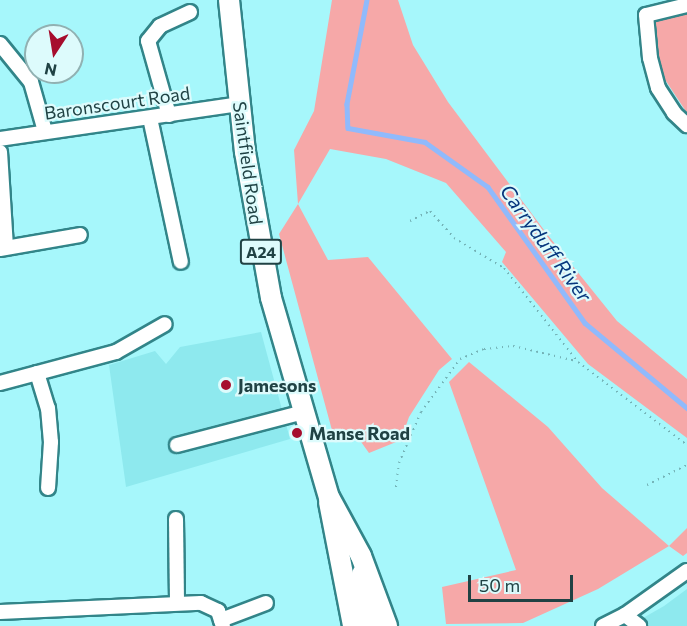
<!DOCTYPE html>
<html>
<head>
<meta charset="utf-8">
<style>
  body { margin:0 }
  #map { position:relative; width:687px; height:626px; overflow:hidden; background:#a6f7fb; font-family:Commissioner,sans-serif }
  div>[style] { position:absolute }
  .built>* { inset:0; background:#8ee9ee }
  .green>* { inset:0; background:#f6a8a8 }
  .stream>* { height:4.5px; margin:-2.25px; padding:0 2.25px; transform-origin:2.25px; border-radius:2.25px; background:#90bafc }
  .path>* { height:2px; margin-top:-1px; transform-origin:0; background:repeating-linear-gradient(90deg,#74b3b7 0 1.5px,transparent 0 6px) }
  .roads { filter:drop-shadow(2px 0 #328589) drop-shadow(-2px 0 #328589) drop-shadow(0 2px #328589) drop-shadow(0 -2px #328589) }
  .minor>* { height:14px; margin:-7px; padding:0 7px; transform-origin:7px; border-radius:7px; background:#fff }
  .highway>* { height:20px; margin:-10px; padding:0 10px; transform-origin:10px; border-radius:10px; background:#fff }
  .dots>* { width:16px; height:16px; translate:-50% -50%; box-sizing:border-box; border:3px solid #ddfbfc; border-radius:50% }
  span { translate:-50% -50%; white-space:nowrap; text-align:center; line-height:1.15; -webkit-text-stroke:4.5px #ddfbfc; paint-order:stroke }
  .shield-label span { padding:2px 4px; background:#ddfbfc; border:2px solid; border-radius:4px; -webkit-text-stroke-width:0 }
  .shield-label { font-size:16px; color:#204244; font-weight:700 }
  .street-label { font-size:18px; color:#204244 }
  .poi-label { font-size:18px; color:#204244; font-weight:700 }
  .left { translate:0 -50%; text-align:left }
  .water-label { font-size:20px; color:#07367d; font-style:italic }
  .north { position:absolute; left:24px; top:24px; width:60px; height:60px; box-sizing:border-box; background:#ddfbfc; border:2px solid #91b1b2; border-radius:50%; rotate:192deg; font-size:16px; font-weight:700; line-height:24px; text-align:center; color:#204244 }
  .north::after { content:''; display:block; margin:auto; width:21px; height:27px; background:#a60d2d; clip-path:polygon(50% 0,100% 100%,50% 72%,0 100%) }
  .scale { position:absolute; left:468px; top:575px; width:105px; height:27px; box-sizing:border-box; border:3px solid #204244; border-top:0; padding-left:8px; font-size:18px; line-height:21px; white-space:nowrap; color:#204244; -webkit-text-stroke:4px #ddfbfc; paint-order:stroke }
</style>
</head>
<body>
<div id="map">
  <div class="built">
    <i style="clip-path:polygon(261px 332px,290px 439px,126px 487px,109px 365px,155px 351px,166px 364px,180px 347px)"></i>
    <i style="clip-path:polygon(687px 589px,687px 626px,629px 626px,664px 606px)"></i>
  </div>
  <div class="green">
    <i style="clip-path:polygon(332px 0,398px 0,413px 45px,448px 102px,547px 234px,617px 321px,687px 379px,687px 438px,588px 364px,502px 262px,506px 252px,446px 183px,386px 159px,330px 149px,298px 204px,328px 260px,368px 257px,452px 359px,439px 370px,409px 417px,401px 440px,369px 453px,354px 432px,333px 434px,279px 234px,298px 204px,294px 150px,314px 111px)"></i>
    <i style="clip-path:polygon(687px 12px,687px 113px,660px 72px,652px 32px,656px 18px)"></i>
    <i style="clip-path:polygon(469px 362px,548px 427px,602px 488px,669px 546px,687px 528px,687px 553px,683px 556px,669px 546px,598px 589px,523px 623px,446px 624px,442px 587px,516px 570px,449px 382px)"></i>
  </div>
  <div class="stream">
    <i style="left:367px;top:0;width:106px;rotate:100.9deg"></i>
    <i style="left:347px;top:104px;width:24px;rotate:88deg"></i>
    <i style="left:348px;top:128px;width:78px;rotate:10.3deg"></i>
    <i style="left:425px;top:142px;width:77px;rotate:35.5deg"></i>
    <i style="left:488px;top:187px;width:167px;rotate:54.5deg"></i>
    <i style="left:585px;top:323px;width:133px;rotate:39.8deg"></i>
  </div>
  <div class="path">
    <i style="left:410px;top:221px;width:22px;rotate:-27deg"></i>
    <i style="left:430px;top:211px;width:36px;rotate:48deg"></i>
    <i style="left:454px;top:238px;width:58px;rotate:31deg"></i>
    <i style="left:504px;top:268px;width:120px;rotate:51.8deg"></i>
    <i style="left:578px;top:362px;width:137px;rotate:37.3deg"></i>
    <i style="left:647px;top:485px;width:45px;rotate:-26.6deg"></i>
    <i style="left:396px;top:487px;width:24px;rotate:-83deg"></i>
    <i style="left:399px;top:463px;width:56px;rotate:-66.7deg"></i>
    <i style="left:421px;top:412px;width:66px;rotate:-53.7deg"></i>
    <i style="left:460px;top:359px;width:26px;rotate:-23deg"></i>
    <i style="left:484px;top:349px;width:29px;rotate:-6deg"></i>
    <i style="left:513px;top:346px;width:65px;rotate:13.4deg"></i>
  </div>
  <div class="roads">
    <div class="minor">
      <i style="left:687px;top:5px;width:42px;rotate:166.3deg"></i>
      <i style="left:646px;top:15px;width:43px;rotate:84.7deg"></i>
      <i style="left:650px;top:58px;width:31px;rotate:75deg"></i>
      <i style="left:658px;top:88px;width:30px;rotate:57deg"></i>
      <i style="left:674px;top:113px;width:18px;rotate:43deg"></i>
      <i style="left:0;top:44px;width:49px;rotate:50.8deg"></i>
      <i style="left:31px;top:82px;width:51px;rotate:74.1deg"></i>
      <i style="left:169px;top:115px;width:77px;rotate:-105.8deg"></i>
      <i style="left:148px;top:41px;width:19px;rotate:-51deg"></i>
      <i style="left:160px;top:26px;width:33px;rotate:-25deg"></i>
      <i style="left:150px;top:118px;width:147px;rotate:77.9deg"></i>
      <i style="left:0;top:139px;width:243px;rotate:-8.3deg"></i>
      <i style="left:0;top:152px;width:95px;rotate:86.4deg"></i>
      <i style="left:0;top:249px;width:81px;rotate:-9.9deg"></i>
      <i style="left:37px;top:373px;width:37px;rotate:73deg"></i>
      <i style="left:48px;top:408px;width:34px;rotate:85deg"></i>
      <i style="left:51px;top:442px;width:46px;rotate:93.7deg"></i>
      <i style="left:0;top:383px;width:120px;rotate:-15deg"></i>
      <i style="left:116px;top:352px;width:56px;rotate:-29.7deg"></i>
      <i style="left:177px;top:445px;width:131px;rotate:-14.6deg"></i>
      <i style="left:176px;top:519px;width:84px;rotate:89.3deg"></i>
      <i style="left:0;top:612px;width:201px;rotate:-2.6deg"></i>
      <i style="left:201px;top:603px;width:19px;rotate:25deg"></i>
      <i style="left:218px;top:611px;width:16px;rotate:72deg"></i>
      <i style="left:625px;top:615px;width:18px;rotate:38deg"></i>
      <i style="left:221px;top:620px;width:48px;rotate:-20.7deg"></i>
      <i style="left:603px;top:626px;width:25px;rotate:-27deg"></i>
      <i style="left:625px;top:615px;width:76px;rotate:-35.4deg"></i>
    </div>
    <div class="highway">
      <i style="left:229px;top:0;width:153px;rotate:84deg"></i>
      <i style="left:245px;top:152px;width:148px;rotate:79.9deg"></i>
      <i style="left:271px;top:298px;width:207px;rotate:73.8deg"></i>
      <i style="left:329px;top:497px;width:67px;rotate:61.5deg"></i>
      <i style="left:361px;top:556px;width:75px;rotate:69.6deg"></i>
      <i style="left:329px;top:502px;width:126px;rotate:79deg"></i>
      <i style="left:362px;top:574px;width:52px;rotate:82.3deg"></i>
    </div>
  </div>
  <div class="dots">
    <i style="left:226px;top:385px;background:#a60d2d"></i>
    <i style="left:297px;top:433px;background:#a60d2d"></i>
  </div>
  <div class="shield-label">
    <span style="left:261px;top:252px">A24</span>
  </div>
  <div class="street-label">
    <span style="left:117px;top:103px;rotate:-8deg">Baronscourt Road</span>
    <span style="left:248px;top:163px;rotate:82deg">Saintfield Road</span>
  </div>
  <div class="poi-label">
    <span class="left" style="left:238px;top:385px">Jamesons</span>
    <span class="left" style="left:309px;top:433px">Manse Road</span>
  </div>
  <div class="water-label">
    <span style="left:546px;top:243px;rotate:54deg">Carryduff River</span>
  </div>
  <div class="north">N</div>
  <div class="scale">50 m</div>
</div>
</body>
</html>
